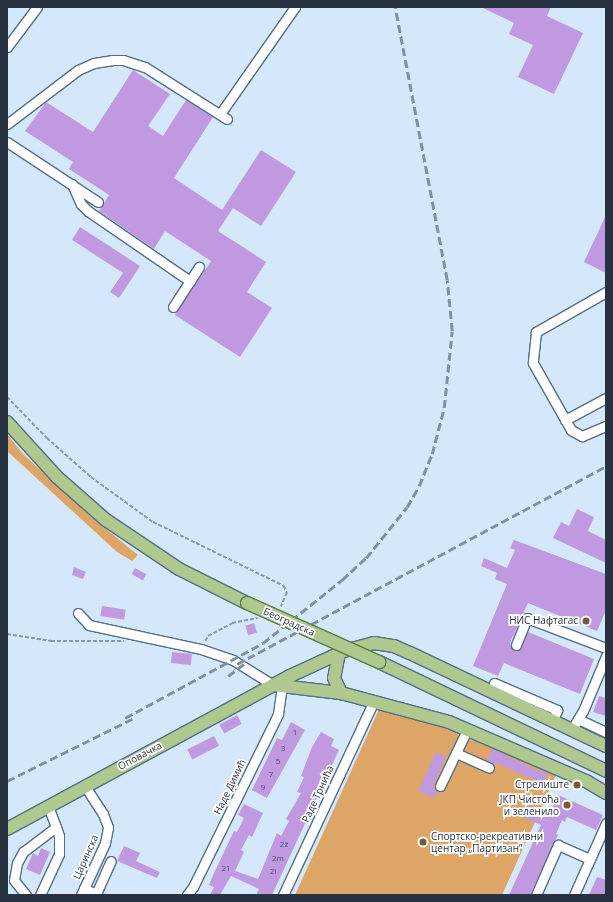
<!DOCTYPE html>
<html>
<head>
<meta charset="utf-8">
<style>
  body { margin:0 }
  #map { position:relative; width:613px; height:902px; overflow:hidden; background:#d5e8fb; font-family:"Open Sans",sans-serif }
  div>[style] { position:absolute }
  .green>* { inset:0; background:#dda667 }
  .building>* { inset:0; background:#c099e1; transform-origin:0 0 }
  .path>* { height:1.5px; margin-top:-0.75px; transform-origin:0; background:repeating-linear-gradient(90deg,#8898a8 0 4px,transparent 0 6px) }
  .roads { filter:drop-shadow(1px 0 #526e8a) drop-shadow(-1px 0 #526e8a) drop-shadow(0 1px #526e8a) drop-shadow(0 -1px #526e8a) }
  .minor>* { height:9px; margin:-4.5px; padding:0 4.5px; transform-origin:4.5px; border-radius:4.5px; background:#fff }
  .major>* { height:12px; margin:-6px; padding:0 6px; transform-origin:6px; border-radius:6px; background:#afc88e }
  .rail>* { height:2.5px; margin-top:-1.25px; transform-origin:0; background:repeating-linear-gradient(90deg,#8190a1 0 8px,transparent 0 12px) }
  .bridges { filter:drop-shadow(1px 0 #5c7c41) drop-shadow(-1px 0 #5c7c41) drop-shadow(0 1px #5c7c41) drop-shadow(0 -1px #5c7c41) }
  .major-bridge>* { height:12px; margin:-6px; padding:0 6px; transform-origin:6px; border-radius:6px; background:#afc88e }
  .dots>* { width:11px; height:11px; translate:-50% -50%; box-sizing:border-box; border:2px solid #fff; border-radius:50% }
  span { translate:-50% -50%; white-space:nowrap; text-align:center; line-height:1.15; -webkit-text-stroke:3.5px #fff; paint-order:stroke }
  .number-label { font-size:8px; color:#4d4c68 }
  .number-label span { -webkit-text-stroke-width:0 }
  .poi-label { font-size:10px; color:#273340 }
  .right { translate:-100% -50%; text-align:right }
  .left { translate:0 -50%; text-align:left }
  .street-label { font-size:10px; color:#273340 }
  .frame { position:absolute; inset:0; border:8px solid #273340; pointer-events:none }
</style>
</head>
<body>
<div id="map">
  <div class="green">
    <i style="clip-path:polygon(7px 434px,23px 454px,90px 516px,138px 555px,132px 561px,117px 552px,7px 451px)"></i>
    <i style="clip-path:polygon(380px 707px,448px 728px,466px 739px,490px 744px,557px 773px,502px 895px,295px 895px)"></i>
  </div>
  <div class="building">
    <i style="clip-path:polygon(481px 7px,551px 7px,547px 16px,583px 33px,554px 94px,518px 77px,533px 45px,509px 34px,514px 23px)"></i>
    <i style="clip-path:polygon(133px 70px,170px 94px,148px 126px,163px 136px,186px 100px,213px 117px,174px 178px,222px 210px,261px 150px,296px 172px,261px 226px,233px 208px,218px 231px,266px 262px,247px 292px,272px 308px,240px 357px,175px 315px,211px 261px,165px 231px,154px 249px,99px 211px,109px 195px,69px 169px,73px 162px,25px 131px,46px 102px,93px 132px)"></i>
    <i style="clip-path:polygon(606px 215px,606px 273px,584px 262px)"></i>
    <i style="clip-path:polygon(80px 227px,140px 266px,119px 298px,110px 292px,123px 273px,72px 240px)"></i>
    <i style="clip-path:polygon(577px 509px,594px 517px,588px 531px,606px 540px,606px 563px,553px 538px,561px 522px,569px 526px)"></i>
    <i style="clip-path:polygon(514px 540px,606px 574px,606px 610px,597px 631px,528px 603px,510px 643px,512px 649px,519px 650px,528px 632px,594px 659px,580px 694px,504px 663px,498px 676px,473px 666px,507px 584px,495px 579px,497px 573px,481px 566px,484px 558px,507px 568px,515px 550px,510px 548px)"></i>
    <i style="clip-path:polygon(74px 567px,86px 572px,83px 579px,72px 575px)"></i>
    <i style="left:135px;top:568px;width:13px;height:7px;rotate:29deg"></i>
    <i style="left:102px;top:606px;width:24px;height:10px;rotate:9deg"></i>
    <i style="left:254px;top:623px;width:10px;height:9px;rotate:73deg"></i>
    <i style="left:172px;top:652px;width:20px;height:11px;rotate:6deg"></i>
    <i style="clip-path:polygon(599px 696px,606px 698px,606px 716px,593px 712px)"></i>
    <i style="left:237px;top:715px;width:10px;height:20px;rotate:61deg"></i>
    <i style="clip-path:polygon(291px 722px,305px 730px,267px 798px,252px 790px,277px 738px,282px 740px)"></i>
    <i style="clip-path:polygon(321px 732px,334px 739px,331px 746px,339px 750px,272px 895px,256px 895px,259px 889px,231px 876px,220px 895px,210px 895px,214px 887px,209px 885px,215px 871px,234px 831px,237px 832px,244px 818px,238px 815px,244px 804px,263px 813px,252px 837px,249px 835px,241px 850px,244px 852px,235px 871px,258px 879px,277px 833px,281px 836px,289px 821px,286px 819px,301px 793px,297px 792px,304px 777px,301px 776px,312px 747px)"></i>
    <i style="left:214px;top:736px;width:11px;height:30px;rotate:63deg"></i>
    <i style="clip-path:polygon(492px 749px,541px 772px,542px 770px,548px 773px,540px 789px,533px 786px,535px 780px,496px 763px,494px 766px,487px 760px)"></i>
    <i style="clip-path:polygon(436px 752px,446px 757px,433px 786px,438px 791px,434px 798px,418px 791px)"></i>
    <i style="clip-path:polygon(558px 795px,603px 815px,596px 830px,567px 817px,565px 822px,562px 820px,556px 834px,558px 835px,530px 895px,509px 895px,541px 825px,521px 816px,527px 804px,549px 815px)"></i>
    <i style="clip-path:polygon(124px 846px,140px 853px,136px 861px,160px 872px,157px 878px,117px 861px)"></i>
    <i style="clip-path:polygon(41px 848px,50px 852px,40px 875px,26px 869px,33px 853px,38px 856px)"></i>
    <i style="clip-path:polygon(597px 877px,606px 880px,606px 895px,589px 895px)"></i>
  </div>
  <div class="path">
    <i style="left:7px;top:397px;width:57px;rotate:45.7deg"></i>
    <i style="left:47px;top:438px;width:59px;rotate:41.6deg"></i>
    <i style="left:91px;top:477px;width:77px;rotate:36deg"></i>
    <i style="left:153px;top:522px;width:146px;rotate:26deg"></i>
    <i style="left:284px;top:586px;width:8px;rotate:67deg"></i>
    <i style="left:287px;top:593px;width:15px;rotate:113deg"></i>
    <i style="left:7px;top:634px;width:45px;rotate:9deg"></i>
    <i style="left:51px;top:641px;width:73px"></i>
    <i style="left:205px;top:641px;width:6px;rotate:-59deg"></i>
    <i style="left:208px;top:636px;width:27px;rotate:-28deg"></i>
    <i style="left:232px;top:623px;width:26px;rotate:-11deg"></i>
  </div>
  <div class="roads">
    <div class="minor">
      <i style="left:7px;top:47px;width:50px;rotate:-53.1deg"></i>
      <i style="left:220px;top:114px;width:131px;rotate:-55deg"></i>
      <i style="left:7px;top:124px;width:89px;rotate:-37.3deg"></i>
      <i style="left:78px;top:70px;width:17px;rotate:-24deg"></i>
      <i style="left:94px;top:63px;width:19px;rotate:-9deg"></i>
      <i style="left:113px;top:60px;width:10px"></i>
      <i style="left:123px;top:60px;width:23px;rotate:18deg"></i>
      <i style="left:145px;top:67px;width:97px;rotate:32.4deg"></i>
      <i style="left:7px;top:142px;width:109px;rotate:33.4deg"></i>
      <i style="left:72px;top:184px;width:22px;rotate:66deg"></i>
      <i style="left:81px;top:204px;width:10px;rotate:45deg"></i>
      <i style="left:88px;top:211px;width:124px;rotate:34.5deg"></i>
      <i style="left:606px;top:292px;width:81px;rotate:150.3deg"></i>
      <i style="left:536px;top:332px;width:31px;rotate:96deg"></i>
      <i style="left:533px;top:363px;width:77px;rotate:60.4deg"></i>
      <i style="left:571px;top:430px;width:13px;rotate:29deg"></i>
      <i style="left:582px;top:436px;width:26px;rotate:-23deg"></i>
      <i style="left:173px;top:307px;width:48px;rotate:-57deg"></i>
      <i style="left:565px;top:420px;width:47px;rotate:-28.2deg"></i>
      <i style="left:78px;top:613px;width:16px;rotate:47deg"></i>
      <i style="left:89px;top:625px;width:115px;rotate:12.1deg"></i>
      <i style="left:201px;top:649px;width:34px;rotate:19deg"></i>
      <i style="left:233px;top:660px;width:47px;rotate:32deg"></i>
      <i style="left:516px;top:645px;width:29px;rotate:-68deg"></i>
      <i style="left:527px;top:618px;width:85px;rotate:20.8deg"></i>
      <i style="left:494px;top:683px;width:69px;rotate:23.2deg"></i>
      <i style="left:557px;top:710px;width:11px;rotate:112deg"></i>
      <i style="left:578px;top:719px;width:31px;rotate:25deg"></i>
      <i style="left:572px;top:729px;width:21px;rotate:-59deg"></i>
      <i style="left:583px;top:711px;width:60px;rotate:-67.3deg"></i>
      <i style="left:456px;top:753px;width:36px;rotate:24deg"></i>
      <i style="left:440px;top:786px;width:62px;rotate:-64.3deg"></i>
      <i style="left:84px;top:888px;width:13px;rotate:27deg"></i>
      <i style="left:96px;top:894px;width:36px;rotate:-66deg"></i>
      <i style="left:26px;top:895px;width:19px;rotate:-129deg"></i>
      <i style="left:14px;top:880px;width:17px;rotate:-80deg"></i>
      <i style="left:17px;top:863px;width:13px;rotate:-61deg"></i>
      <i style="left:23px;top:852px;width:41px;rotate:-37.1deg"></i>
      <i style="left:56px;top:827px;width:22px;rotate:-111deg"></i>
      <i style="left:40px;top:895px;width:45px;rotate:-65.1deg"></i>
      <i style="left:59px;top:854px;width:18px;rotate:-90deg"></i>
      <i style="left:59px;top:836px;width:9px;rotate:-108deg"></i>
      <i style="left:81px;top:895px;width:57px;rotate:-65.2deg"></i>
      <i style="left:105px;top:843px;width:16px;rotate:-79deg"></i>
      <i style="left:108px;top:827px;width:14px;rotate:-111deg"></i>
      <i style="left:103px;top:814px;width:33px;rotate:-123deg"></i>
      <i style="left:187px;top:895px;width:10px;rotate:-53deg"></i>
      <i style="left:193px;top:887px;width:193px;rotate:-63.8deg"></i>
      <i style="left:278px;top:714px;width:28px;rotate:-82deg"></i>
      <i style="left:283px;top:895px;width:212px;rotate:-64.9deg"></i>
      <i style="left:536px;top:895px;width:55px;rotate:-66.3deg"></i>
      <i style="left:558px;top:845px;width:35px;rotate:24deg"></i>
      <i style="left:574px;top:895px;width:79px;rotate:-66deg"></i>
    </div>
    <div class="major">
      <i style="left:7px;top:422px;width:74px;rotate:47.7deg"></i>
      <i style="left:57px;top:477px;width:65px;rotate:41.3deg"></i>
      <i style="left:106px;top:520px;width:88px;rotate:33.9deg"></i>
      <i style="left:179px;top:569px;width:76px;rotate:26.6deg"></i>
      <i style="left:339px;top:653px;width:25px;rotate:101deg"></i>
      <i style="left:334px;top:678px;width:17px;rotate:65deg"></i>
      <i style="left:379px;top:662px;width:252px;rotate:25.6deg"></i>
      <i style="left:273px;top:685px;width:68px;rotate:6.7deg"></i>
      <i style="left:341px;top:693px;width:112px;rotate:15deg"></i>
      <i style="left:449px;top:722px;width:149px;rotate:23.3deg"></i>
      <i style="left:586px;top:781px;width:23px;rotate:31deg"></i>
      <i style="left:7px;top:829px;width:322px;rotate:-28.4deg"></i>
      <i style="left:290px;top:676px;width:60px;rotate:-24.8deg"></i>
      <i style="left:344px;top:651px;width:31px;rotate:-15deg"></i>
      <i style="left:374px;top:643px;width:20px;rotate:9deg"></i>
      <i style="left:394px;top:646px;width:17px;rotate:24deg"></i>
      <i style="left:410px;top:653px;width:217px;rotate:25.4deg"></i>
    </div>
  </div>
  <div class="rail">
    <i style="left:237px;top:664px;width:419px;rotate:-28.2deg"></i>
    <i style="left:228px;top:676px;width:21px;rotate:-37deg"></i>
    <i style="left:125px;top:718px;width:157px;rotate:-28.5deg"></i>
    <i style="left:263px;top:643px;width:101px;rotate:-38.6deg"></i>
    <i style="left:342px;top:580px;width:33px;rotate:-43deg"></i>
    <i style="left:366px;top:558px;width:65px;rotate:-51.2deg"></i>
    <i style="left:407px;top:507px;width:24px;rotate:-60deg"></i>
    <i style="left:419px;top:486px;width:35px;rotate:-68deg"></i>
    <i style="left:432px;top:454px;width:48px;rotate:-75.4deg"></i>
    <i style="left:444px;top:408px;width:77px;rotate:-84.1deg"></i>
    <i style="left:452px;top:331px;width:51px;rotate:-95.6deg"></i>
    <i style="left:447px;top:280px;width:278px;rotate:-100.8deg"></i>
    <i style="left:7px;top:781px;width:140px;rotate:-26.4deg"></i>
  </div>
  <div class="bridges">
    <div class="major-bridge">
      <i style="left:247px;top:603px;width:145px;rotate:24.1deg"></i>
    </div>
  </div>
  <div class="dots">
    <i style="left:586px;top:621px;background:#79572f"></i>
    <i style="left:577px;top:785px;background:#79572f"></i>
    <i style="left:567px;top:805px;background:#79572f"></i>
    <i style="left:423px;top:842px;background:#79572f"></i>
  </div>
  <div class="number-label">
    <span style="left:295px;top:732px">1</span>
    <span style="left:283px;top:748px">3</span>
    <span style="left:278px;top:761px">5</span>
    <span style="left:271px;top:774px">7</span>
    <span style="left:263px;top:787px">9</span>
    <span style="left:284px;top:844px">2ž</span>
    <span style="left:278px;top:858px">2m</span>
    <span style="left:226px;top:868px">21</span>
    <span style="left:273px;top:871px">2i</span>
  </div>
  <div class="poi-label">
    <span class="right" style="left:578px;top:621px">НИС Нафтагас</span>
    <span class="right" style="left:569px;top:785px">Стрелиште</span>
    <span class="right" style="left:559px;top:805px">ЈКП Чистоћа<br>и зеленило</span>
    <span class="left" style="left:431px;top:842px">Спортско-рекреативни<br>центар „Партизан”</span>
  </div>
  <div class="street-label">
    <span style="left:289px;top:622px;rotate:24deg">Београдска</span>
    <span style="left:140px;top:756px;rotate:-28deg">Оповачка</span>
    <span style="left:230px;top:787px;rotate:-64deg">Наде Димић</span>
    <span style="left:318px;top:794px;rotate:-65deg">Раде Трнића</span>
    <span style="left:86px;top:857px;rotate:-66deg">Царинска</span>
  </div>
  <div class="frame"></div>
</div>
</body>
</html>
